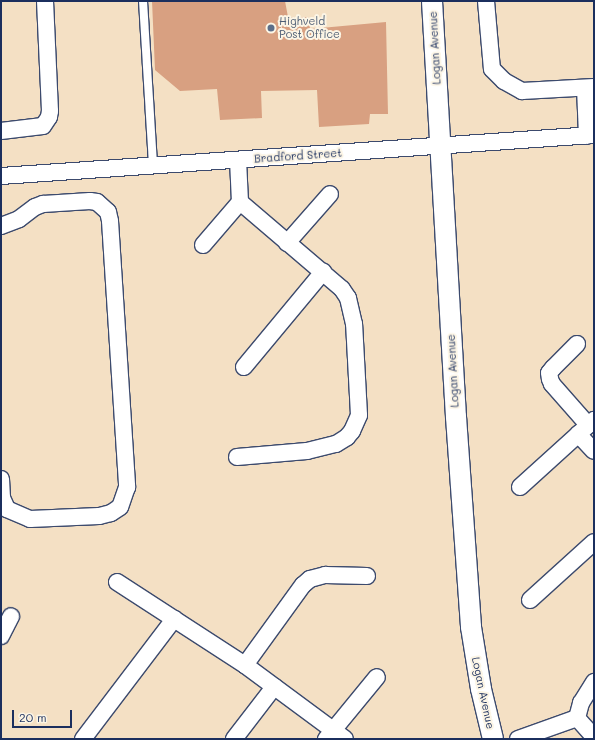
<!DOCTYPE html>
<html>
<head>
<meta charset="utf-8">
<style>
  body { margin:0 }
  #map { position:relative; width:595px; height:740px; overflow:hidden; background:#f4e0c4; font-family:Mali,sans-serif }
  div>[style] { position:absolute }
  .building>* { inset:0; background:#d8a081 }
  .roads { filter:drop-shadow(1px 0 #3c4a6d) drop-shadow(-1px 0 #3c4a6d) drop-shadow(0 1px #3c4a6d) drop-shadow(0 -1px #3c4a6d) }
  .service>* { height:8px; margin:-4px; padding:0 4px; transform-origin:4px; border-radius:4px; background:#fff }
  .minor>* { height:16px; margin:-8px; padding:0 8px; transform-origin:8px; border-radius:8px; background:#fff }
  .tertiary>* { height:20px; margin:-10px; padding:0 10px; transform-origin:10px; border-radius:10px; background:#fff }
  .dots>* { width:11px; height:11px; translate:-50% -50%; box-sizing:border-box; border:2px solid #fcf5e5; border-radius:50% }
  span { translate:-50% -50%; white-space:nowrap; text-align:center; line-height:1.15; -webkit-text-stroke:4px #fcf5e5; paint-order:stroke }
  .service-label { font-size:11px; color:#4e5e75 }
  .left { translate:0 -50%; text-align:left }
  .street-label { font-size:11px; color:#1b2f5e }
  .frame { position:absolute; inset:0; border:2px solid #1b2f5e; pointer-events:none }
  .scale { position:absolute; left:12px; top:710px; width:60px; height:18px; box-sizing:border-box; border:2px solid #1b2f5e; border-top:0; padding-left:5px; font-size:12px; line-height:14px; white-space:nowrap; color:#1b2f5e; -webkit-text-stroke:3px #fcf5e5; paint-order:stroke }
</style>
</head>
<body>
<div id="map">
  <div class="building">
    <i style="clip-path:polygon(152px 1px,285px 1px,288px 17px,309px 17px,310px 29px,386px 22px,388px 114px,370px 114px,369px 124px,319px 127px,317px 90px,261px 91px,262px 118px,220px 120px,217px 89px,180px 91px,155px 70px)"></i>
  </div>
  <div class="roads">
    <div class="service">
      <i style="left:143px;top:1px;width:165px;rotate:86.5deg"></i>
    </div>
    <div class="minor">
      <i style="left:486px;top:1px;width:68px;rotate:85deg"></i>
      <i style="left:492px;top:69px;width:17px;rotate:45deg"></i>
      <i style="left:504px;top:81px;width:21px;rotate:29deg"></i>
      <i style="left:522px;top:91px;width:72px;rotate:-3.2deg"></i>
      <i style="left:585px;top:88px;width:48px;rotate:87.6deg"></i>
      <i style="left:1px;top:131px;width:42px;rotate:-6.8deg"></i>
      <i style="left:43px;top:126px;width:11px;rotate:-56deg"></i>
      <i style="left:49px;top:117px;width:6px;rotate:-81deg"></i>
      <i style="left:50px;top:111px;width:110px;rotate:-92.6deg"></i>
      <i style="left:1px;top:176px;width:594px;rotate:-3.96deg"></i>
      <i style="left:1px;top:226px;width:19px;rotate:-21deg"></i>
      <i style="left:19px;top:219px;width:20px;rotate:-37deg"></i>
      <i style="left:35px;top:207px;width:9px;rotate:-21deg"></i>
      <i style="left:43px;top:204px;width:47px;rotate:-3.7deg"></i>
      <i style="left:90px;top:201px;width:7px;rotate:8deg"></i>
      <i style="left:97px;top:202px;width:15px;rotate:42deg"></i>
      <i style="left:108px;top:212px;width:9px;rotate:77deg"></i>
      <i style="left:110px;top:221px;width:267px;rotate:86.3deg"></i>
      <i style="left:127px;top:487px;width:21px;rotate:109deg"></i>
      <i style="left:120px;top:507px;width:11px;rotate:146deg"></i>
      <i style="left:111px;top:513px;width:12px;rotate:166deg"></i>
      <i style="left:99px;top:516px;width:69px;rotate:177.5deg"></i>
      <i style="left:30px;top:519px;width:25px;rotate:-157deg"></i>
      <i style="left:7px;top:509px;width:12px;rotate:-114deg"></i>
      <i style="left:2px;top:498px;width:19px;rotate:-93deg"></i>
      <i style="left:287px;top:243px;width:65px;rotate:-48.7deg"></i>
      <i style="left:203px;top:245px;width:57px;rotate:-49.3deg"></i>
      <i style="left:577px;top:344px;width:34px;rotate:135deg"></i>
      <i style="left:553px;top:368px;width:6px;rotate:129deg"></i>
      <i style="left:549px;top:373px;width:6px;rotate:81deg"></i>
      <i style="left:550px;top:379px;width:5px;rotate:68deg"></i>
      <i style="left:552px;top:384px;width:55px;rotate:48.7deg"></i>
      <i style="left:244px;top:367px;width:124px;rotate:-50.3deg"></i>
      <i style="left:578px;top:434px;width:23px;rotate:47deg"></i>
      <i style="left:237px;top:457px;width:70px;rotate:-4.9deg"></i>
      <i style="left:307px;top:451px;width:30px;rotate:-14deg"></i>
      <i style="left:336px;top:444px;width:13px;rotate:-32deg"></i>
      <i style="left:347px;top:437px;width:8px;rotate:-50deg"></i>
      <i style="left:352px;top:431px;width:17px;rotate:-66deg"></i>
      <i style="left:359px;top:415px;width:91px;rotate:-93.1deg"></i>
      <i style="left:354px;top:324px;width:27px;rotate:-103deg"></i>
      <i style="left:348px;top:298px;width:11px;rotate:-124deg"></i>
      <i style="left:342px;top:289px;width:134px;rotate:-139.5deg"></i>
      <i style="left:240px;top:202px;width:42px;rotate:-92.7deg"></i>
      <i style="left:520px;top:487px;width:100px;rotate:-42.2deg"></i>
      <i style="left:117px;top:582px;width:153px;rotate:33deg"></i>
      <i style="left:245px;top:665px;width:124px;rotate:36.5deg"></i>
      <i style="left:530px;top:600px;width:86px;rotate:-42.2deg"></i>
      <i style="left:1px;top:636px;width:22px;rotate:-63deg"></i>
      <i style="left:245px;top:665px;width:99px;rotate:-54.1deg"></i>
      <i style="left:303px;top:585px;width:9px;rotate:-41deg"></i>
      <i style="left:310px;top:579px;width:16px;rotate:-15deg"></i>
      <i style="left:325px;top:575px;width:42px;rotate:1.4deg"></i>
      <i style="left:577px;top:718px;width:16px;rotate:-75deg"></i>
      <i style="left:581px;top:703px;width:25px;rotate:-58deg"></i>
      <i style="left:577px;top:718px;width:25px;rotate:48deg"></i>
      <i style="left:83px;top:739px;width:151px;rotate:-52.8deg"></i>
      <i style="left:234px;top:739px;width:66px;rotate:-52.4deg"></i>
      <i style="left:326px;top:739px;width:80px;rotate:-50.6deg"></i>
      <i style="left:518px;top:739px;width:63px;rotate:-19.6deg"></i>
    </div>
    <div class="tertiary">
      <i style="left:432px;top:1px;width:417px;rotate:86.7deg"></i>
      <i style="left:456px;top:417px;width:211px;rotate:85.9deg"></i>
      <i style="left:471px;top:627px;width:63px;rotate:80.8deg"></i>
      <i style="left:481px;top:689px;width:51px;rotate:76.5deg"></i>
    </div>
  </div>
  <div class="dots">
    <i style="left:271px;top:28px;background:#5c6f8a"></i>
  </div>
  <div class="service-label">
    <span class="left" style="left:279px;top:28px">Highveld<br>Post Office</span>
  </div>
  <div class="street-label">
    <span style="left:435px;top:48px;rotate:-93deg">Logan Avenue</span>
    <span style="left:298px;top:156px;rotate:-4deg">Bradford Street</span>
    <span style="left:453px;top:371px;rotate:-93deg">Logan Avenue</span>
    <span style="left:483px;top:693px;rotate:78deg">Logan Avenue</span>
  </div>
  <div class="frame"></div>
  <div class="scale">20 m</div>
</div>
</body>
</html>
